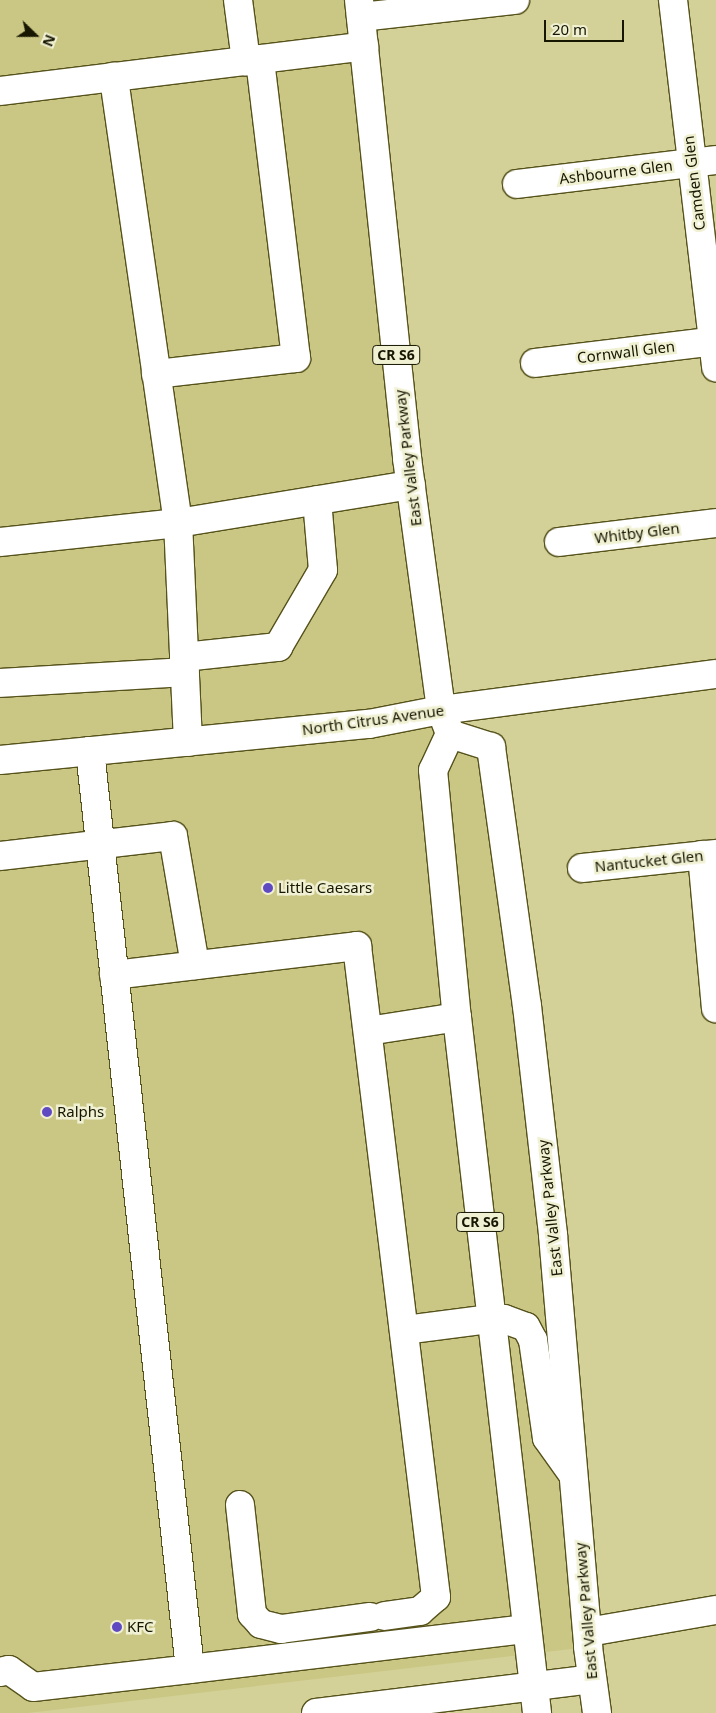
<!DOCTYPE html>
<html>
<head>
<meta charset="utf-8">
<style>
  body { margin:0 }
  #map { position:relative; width:716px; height:1713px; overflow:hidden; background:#d3d197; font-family:"Noto Sans",sans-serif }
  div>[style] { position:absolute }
  .built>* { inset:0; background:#cac785 }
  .roads { filter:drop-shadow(1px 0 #56521b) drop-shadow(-1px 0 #56521b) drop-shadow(0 1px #56521b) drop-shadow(0 -1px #56521b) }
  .minor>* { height:28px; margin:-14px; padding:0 14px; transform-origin:14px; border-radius:14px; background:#fff }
  .major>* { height:28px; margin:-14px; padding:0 14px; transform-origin:14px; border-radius:14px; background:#fff }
  .dots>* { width:14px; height:14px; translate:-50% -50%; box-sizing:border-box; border:2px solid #f0f0d3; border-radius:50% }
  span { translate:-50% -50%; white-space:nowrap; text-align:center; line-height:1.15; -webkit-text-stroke:5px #f0f0d3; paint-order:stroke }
  .shield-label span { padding:1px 4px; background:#f0f0d3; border:1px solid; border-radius:4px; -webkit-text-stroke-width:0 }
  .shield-label { font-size:14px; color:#171601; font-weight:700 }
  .street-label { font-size:15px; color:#171601 }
  .poi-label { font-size:15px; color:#171601 }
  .left { translate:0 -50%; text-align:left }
  .north { position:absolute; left:10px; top:10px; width:50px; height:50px; -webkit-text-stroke:4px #f0f0d3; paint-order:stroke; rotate:112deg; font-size:14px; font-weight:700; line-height:20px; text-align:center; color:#171601 }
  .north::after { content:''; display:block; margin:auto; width:18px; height:22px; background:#171601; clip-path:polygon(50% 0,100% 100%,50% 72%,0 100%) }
  .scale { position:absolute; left:544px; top:20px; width:80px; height:22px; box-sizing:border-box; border:2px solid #171601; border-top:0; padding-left:6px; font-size:15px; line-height:18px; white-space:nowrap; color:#171601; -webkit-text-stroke:4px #f0f0d3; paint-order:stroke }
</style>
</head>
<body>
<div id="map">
  <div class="built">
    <i style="clip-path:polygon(0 0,359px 0,441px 710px,491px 747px,588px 1647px,28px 1713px,0 1713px)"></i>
  </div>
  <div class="roads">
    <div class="minor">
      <i style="left:238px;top:0;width:62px;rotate:82.5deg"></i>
      <i style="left:673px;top:0;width:370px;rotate:83.3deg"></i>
      <i style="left:361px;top:17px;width:155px;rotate:-6.3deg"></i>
      <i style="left:0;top:91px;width:367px;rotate:-7deg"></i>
      <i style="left:517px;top:184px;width:200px;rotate:-6.9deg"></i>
      <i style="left:535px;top:363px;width:182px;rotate:-6.9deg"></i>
      <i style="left:156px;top:374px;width:141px;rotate:-6.5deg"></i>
      <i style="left:296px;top:358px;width:301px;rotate:-96.9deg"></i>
      <i style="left:0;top:542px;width:179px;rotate:-6.1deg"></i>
      <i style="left:178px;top:523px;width:451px;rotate:-98.2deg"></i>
      <i style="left:559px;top:542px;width:158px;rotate:-6.9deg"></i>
      <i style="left:184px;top:657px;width:95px;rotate:-6.1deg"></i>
      <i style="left:278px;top:647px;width:89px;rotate:-59.7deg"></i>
      <i style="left:323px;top:570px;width:70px;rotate:-94.9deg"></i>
      <i style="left:0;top:683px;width:185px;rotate:-3.4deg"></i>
      <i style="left:188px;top:742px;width:219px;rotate:-92.6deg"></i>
      <i style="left:178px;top:523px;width:236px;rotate:-9.3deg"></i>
      <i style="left:90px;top:751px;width:923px;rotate:83.78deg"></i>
      <i style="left:190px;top:1669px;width:339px;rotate:-6.8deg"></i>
      <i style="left:0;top:760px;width:371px;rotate:-5.6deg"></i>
      <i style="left:369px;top:724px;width:73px;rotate:-11deg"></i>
      <i style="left:441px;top:710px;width:277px;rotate:-7.5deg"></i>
      <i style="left:702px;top:855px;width:154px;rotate:84.8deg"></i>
      <i style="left:0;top:856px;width:174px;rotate:-6.6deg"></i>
      <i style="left:173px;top:836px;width:131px;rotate:80.3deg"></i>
      <i style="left:582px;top:868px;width:135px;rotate:-6deg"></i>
      <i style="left:114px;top:975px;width:245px;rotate:-6.8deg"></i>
      <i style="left:357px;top:946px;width:656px;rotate:83.08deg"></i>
      <i style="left:436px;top:1597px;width:21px;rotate:139deg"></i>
      <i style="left:420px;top:1611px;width:36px;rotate:172deg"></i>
      <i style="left:368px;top:1031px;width:90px;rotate:-8.9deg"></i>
      <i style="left:404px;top:1330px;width:87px;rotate:-7.3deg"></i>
      <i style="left:240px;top:1505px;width:110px;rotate:83.7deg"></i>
      <i style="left:252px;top:1614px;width:13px;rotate:48deg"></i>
      <i style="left:261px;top:1624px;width:21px;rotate:14deg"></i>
      <i style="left:281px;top:1629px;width:90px;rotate:-7.7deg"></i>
      <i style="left:588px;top:1632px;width:130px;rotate:-9.8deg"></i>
      <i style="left:0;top:1672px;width:9px;rotate:-13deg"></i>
      <i style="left:9px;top:1670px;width:29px;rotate:35deg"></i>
      <i style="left:33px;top:1687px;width:158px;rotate:-6.5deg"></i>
      <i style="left:316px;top:1713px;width:278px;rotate:-7deg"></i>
    </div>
    <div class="major">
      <i style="left:359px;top:0;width:461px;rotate:84deg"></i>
      <i style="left:407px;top:458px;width:254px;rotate:82.3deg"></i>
      <i style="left:441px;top:710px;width:26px;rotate:69deg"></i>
      <i style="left:450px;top:734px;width:40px;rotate:115deg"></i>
      <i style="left:433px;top:770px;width:248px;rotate:84.5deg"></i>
      <i style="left:457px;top:1017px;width:701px;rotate:83.44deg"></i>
      <i style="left:450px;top:734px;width:43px;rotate:17.6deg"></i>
      <i style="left:491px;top:747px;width:261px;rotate:82.1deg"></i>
      <i style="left:527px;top:1006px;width:230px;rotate:83.5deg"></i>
      <i style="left:553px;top:1235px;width:413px;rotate:85.1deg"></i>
      <i style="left:588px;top:1647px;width:67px;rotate:82.2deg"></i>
      <i style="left:490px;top:1319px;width:14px"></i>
      <i style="left:504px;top:1319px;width:23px;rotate:20deg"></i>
      <i style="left:526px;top:1327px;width:15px;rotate:62deg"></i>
      <i style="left:533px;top:1340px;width:99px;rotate:81.9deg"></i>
      <i style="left:547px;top:1438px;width:43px;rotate:54.5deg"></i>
    </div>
  </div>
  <div class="dots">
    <i style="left:268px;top:888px;background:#5f4ac2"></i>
    <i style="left:47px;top:1112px;background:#5f4ac2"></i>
    <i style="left:117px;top:1627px;background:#5f4ac2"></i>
  </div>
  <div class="shield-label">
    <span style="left:396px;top:355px">CR S6</span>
    <span style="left:480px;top:1222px">CR S6</span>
  </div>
  <div class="street-label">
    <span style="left:616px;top:172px;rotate:-7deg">Ashbourne Glen</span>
    <span style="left:694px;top:183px;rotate:-97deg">Camden Glen</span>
    <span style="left:626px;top:352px;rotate:-7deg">Cornwall Glen</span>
    <span style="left:408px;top:458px;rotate:-97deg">East Valley Parkway</span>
    <span style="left:637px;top:533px;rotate:-7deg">Whitby Glen</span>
    <span style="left:373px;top:720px;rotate:-8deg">North Citrus Avenue</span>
    <span style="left:649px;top:861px;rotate:-6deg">Nantucket Glen</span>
    <span style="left:550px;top:1208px;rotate:-96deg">East Valley Parkway</span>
    <span style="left:586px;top:1611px;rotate:-95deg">East Valley Parkway</span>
  </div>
  <div class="poi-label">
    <span class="left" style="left:278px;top:888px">Little Caesars</span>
    <span class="left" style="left:57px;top:1112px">Ralphs</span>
    <span class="left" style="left:127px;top:1627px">KFC</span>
  </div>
  <div class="north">N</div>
  <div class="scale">20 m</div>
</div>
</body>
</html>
